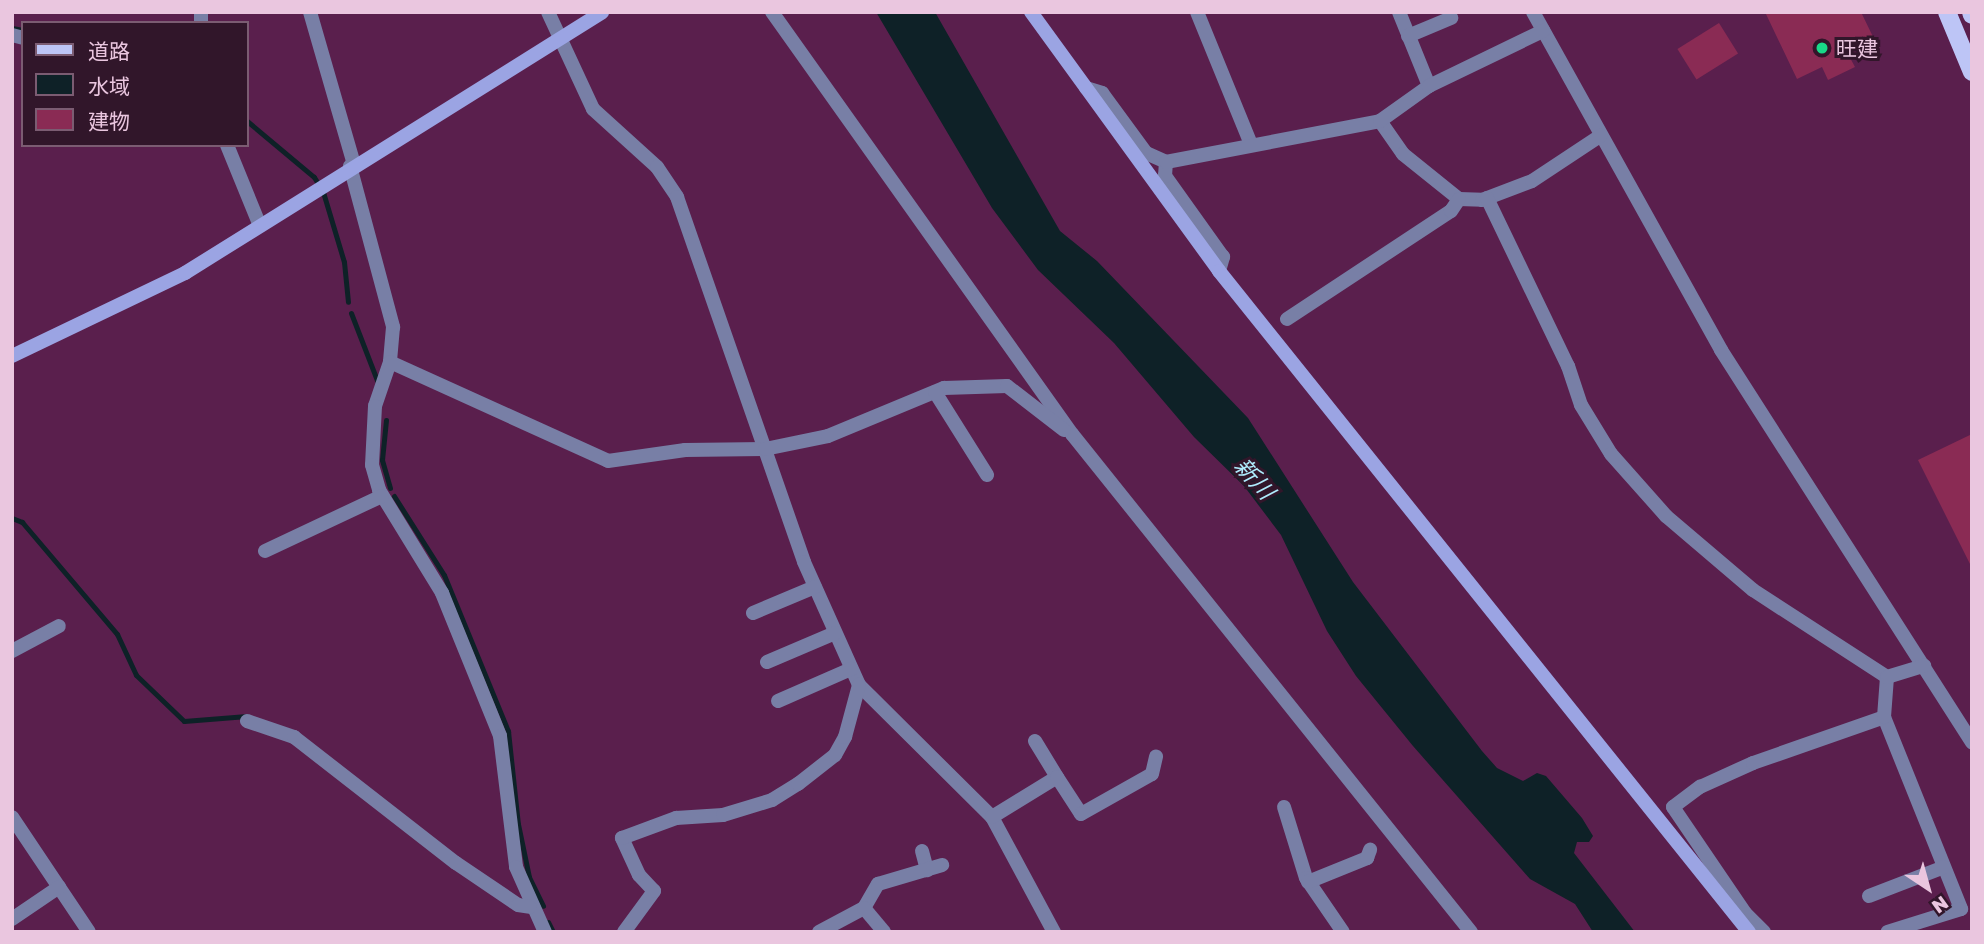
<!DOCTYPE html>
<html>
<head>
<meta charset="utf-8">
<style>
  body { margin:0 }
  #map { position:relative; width:1984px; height:944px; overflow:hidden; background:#5a1f4d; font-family:"Golos Text","Noto Sans JP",sans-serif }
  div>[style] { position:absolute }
  .water>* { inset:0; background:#0e2127 }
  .stream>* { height:5px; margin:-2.5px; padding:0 2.5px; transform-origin:2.5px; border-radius:2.5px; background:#0e2127 }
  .building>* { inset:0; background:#8a2b54; transform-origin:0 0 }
  .street>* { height:14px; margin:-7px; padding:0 7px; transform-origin:7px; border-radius:7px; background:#787fa6 }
  .secondary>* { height:14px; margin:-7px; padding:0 7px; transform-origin:7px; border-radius:7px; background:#9ba4e3 }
  .primary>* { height:18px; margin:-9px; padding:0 9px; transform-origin:9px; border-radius:9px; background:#bdc5f6 }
  .dots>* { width:19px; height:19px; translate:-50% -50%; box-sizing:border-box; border:4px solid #31162a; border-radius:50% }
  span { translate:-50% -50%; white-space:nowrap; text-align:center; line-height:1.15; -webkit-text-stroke:6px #31162a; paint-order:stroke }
  .poi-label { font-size:21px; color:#eac6df }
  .left { translate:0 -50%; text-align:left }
  .water-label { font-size:23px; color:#afecfd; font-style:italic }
  .frame { position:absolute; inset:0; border:14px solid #eac6df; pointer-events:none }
  .legend { position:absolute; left:21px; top:21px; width:228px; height:126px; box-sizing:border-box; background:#31162a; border:2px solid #7b5c72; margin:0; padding:9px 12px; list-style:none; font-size:21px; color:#eac6df }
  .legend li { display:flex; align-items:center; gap:14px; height:35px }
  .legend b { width:35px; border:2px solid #7b5c72 }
  .north { position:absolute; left:1893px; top:853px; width:70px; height:70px; -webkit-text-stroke:5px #31162a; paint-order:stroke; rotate:144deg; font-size:19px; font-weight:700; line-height:28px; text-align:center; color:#eac6df }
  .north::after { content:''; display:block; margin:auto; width:24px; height:32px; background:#eac6df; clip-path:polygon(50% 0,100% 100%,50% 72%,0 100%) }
</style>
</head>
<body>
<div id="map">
  <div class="water">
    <i style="clip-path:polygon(876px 12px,935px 12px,1060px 231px,1097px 261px,1248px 418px,1353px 582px,1482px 751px,1497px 768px,1523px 781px,1537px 773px,1546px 776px,1582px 818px,1593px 836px,1589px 842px,1577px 842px,1574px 853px,1635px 932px,1593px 932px,1575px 904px,1530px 879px,1413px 746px,1356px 676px,1327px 631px,1281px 535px,1244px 486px,1194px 437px,1114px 343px,1038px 270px,992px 208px)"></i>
  </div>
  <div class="stream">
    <i style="left:12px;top:28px;width:11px;rotate:10deg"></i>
    <i style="left:247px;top:121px;width:87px;rotate:39.9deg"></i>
    <i style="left:314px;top:177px;width:17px;rotate:59deg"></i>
    <i style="left:323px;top:192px;width:73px;rotate:73.3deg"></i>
    <i style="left:344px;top:262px;width:40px;rotate:84.3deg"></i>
    <i style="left:351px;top:313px;width:75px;rotate:68.9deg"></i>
    <i style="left:386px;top:420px;width:40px;rotate:95.7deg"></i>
    <i style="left:382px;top:460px;width:29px;rotate:74deg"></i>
    <i style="left:394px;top:496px;width:93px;rotate:57.7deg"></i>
    <i style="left:444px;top:575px;width:169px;rotate:67.7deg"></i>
    <i style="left:508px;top:731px;width:94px;rotate:83.9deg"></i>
    <i style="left:518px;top:824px;width:54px;rotate:78.3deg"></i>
    <i style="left:529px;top:877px;width:32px;rotate:64deg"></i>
    <i style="left:12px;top:518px;width:11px;rotate:22deg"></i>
    <i style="left:22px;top:522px;width:147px;rotate:49.7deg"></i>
    <i style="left:117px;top:634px;width:45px;rotate:65.1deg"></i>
    <i style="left:136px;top:675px;width:66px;rotate:43.8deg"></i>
    <i style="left:184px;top:721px;width:63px;rotate:-4.5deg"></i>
    <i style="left:548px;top:922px;width:11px;rotate:63deg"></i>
  </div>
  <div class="building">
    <i style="clip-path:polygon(1765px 12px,1861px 12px,1875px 41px,1848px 54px,1855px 67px,1828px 80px,1822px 67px,1797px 79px)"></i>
    <i style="left:1719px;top:23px;width:36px;height:49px;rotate:58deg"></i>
    <i style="clip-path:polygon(1972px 434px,1972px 568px,1918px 460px)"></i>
  </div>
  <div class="street">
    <i style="left:310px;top:12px;width:158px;rotate:73.9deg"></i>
    <i style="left:548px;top:12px;width:107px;rotate:65.1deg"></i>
    <i style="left:593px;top:109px;width:86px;rotate:42.2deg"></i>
    <i style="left:657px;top:167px;width:36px;rotate:56deg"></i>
    <i style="left:677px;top:197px;width:386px;rotate:70.8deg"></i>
    <i style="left:804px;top:562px;width:135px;rotate:65.9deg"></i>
    <i style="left:859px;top:685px;width:187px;rotate:44.8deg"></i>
    <i style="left:992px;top:817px;width:131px;rotate:61.7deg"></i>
    <i style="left:772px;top:12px;width:518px;rotate:54.59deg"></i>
    <i style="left:1072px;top:434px;width:638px;rotate:51.3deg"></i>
    <i style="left:1197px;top:12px;width:143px;rotate:67.8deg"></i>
    <i style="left:1399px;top:12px;width:80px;rotate:67.9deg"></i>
    <i style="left:1533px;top:12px;width:387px;rotate:60.9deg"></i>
    <i style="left:1721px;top:350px;width:466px;rotate:57.4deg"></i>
    <i style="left:201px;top:23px;width:11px;rotate:-90deg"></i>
    <i style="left:12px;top:35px;width:11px;rotate:15deg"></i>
    <i style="left:1408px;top:36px;width:47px;rotate:-22.7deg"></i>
    <i style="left:1086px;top:88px;width:17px;rotate:17deg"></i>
    <i style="left:1102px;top:93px;width:74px;rotate:53.7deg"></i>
    <i style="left:1146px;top:153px;width:22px;rotate:24deg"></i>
    <i style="left:1380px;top:121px;width:40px;rotate:55.1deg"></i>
    <i style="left:1403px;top:154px;width:72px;rotate:38.8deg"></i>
    <i style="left:1459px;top:199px;width:23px;rotate:2deg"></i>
    <i style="left:1482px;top:200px;width:53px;rotate:-20.8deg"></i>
    <i style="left:1532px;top:181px;width:82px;rotate:-33.5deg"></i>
    <i style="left:227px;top:145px;width:87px;rotate:67.8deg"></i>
    <i style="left:350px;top:166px;width:167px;rotate:75deg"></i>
    <i style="left:393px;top:327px;width:35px;rotate:95deg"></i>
    <i style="left:390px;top:362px;width:46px;rotate:108.8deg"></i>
    <i style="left:375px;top:406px;width:59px;rotate:92.9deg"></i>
    <i style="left:372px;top:465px;width:26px;rotate:74deg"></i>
    <i style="left:379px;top:490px;width:121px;rotate:58.5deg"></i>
    <i style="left:442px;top:593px;width:154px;rotate:67.9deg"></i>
    <i style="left:500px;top:736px;width:132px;rotate:83deg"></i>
    <i style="left:516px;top:867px;width:71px;rotate:66deg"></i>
    <i style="left:1487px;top:198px;width:187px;rotate:64.3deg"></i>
    <i style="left:1568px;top:366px;width:41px;rotate:71.6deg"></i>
    <i style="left:1581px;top:405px;width:57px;rotate:58.5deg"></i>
    <i style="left:1611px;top:454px;width:83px;rotate:48.4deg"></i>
    <i style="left:1666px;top:516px;width:114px;rotate:40.4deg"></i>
    <i style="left:1753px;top:590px;width:160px;rotate:33deg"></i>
    <i style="left:1219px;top:271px;width:15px;rotate:-74deg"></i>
    <i style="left:1223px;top:257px;width:100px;rotate:-125.6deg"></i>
    <i style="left:1165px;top:176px;width:14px;rotate:-86deg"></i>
    <i style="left:1166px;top:162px;width:218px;rotate:-10.8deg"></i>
    <i style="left:1380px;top:121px;width:60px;rotate:-35.5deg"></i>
    <i style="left:1429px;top:86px;width:127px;rotate:-25.8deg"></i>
    <i style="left:1287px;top:319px;width:196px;rotate:-33.4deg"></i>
    <i style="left:1451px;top:211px;width:14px;rotate:-56deg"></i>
    <i style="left:390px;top:362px;width:239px;rotate:24.4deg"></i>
    <i style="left:608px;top:461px;width:78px;rotate:-8.1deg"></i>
    <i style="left:685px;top:450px;width:80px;rotate:-0.7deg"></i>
    <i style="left:765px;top:449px;width:64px;rotate:-11.7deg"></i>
    <i style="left:828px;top:436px;width:126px;rotate:-22.5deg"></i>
    <i style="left:944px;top:388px;width:63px;rotate:-1.8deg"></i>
    <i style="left:1007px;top:386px;width:72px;rotate:37.7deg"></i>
    <i style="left:935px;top:392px;width:98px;rotate:57.9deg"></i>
    <i style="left:265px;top:551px;width:129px;rotate:-25.2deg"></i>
    <i style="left:753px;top:613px;width:67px;rotate:-22.8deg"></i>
    <i style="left:12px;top:651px;width:53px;rotate:-28deg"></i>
    <i style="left:767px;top:662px;width:74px;rotate:-23.1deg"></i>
    <i style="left:778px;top:701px;width:80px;rotate:-23.7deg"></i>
    <i style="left:1884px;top:717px;width:207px;rotate:68.1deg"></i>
    <i style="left:1961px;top:909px;width:77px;rotate:162.7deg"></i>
    <i style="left:247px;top:721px;width:50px;rotate:18.8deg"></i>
    <i style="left:294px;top:737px;width:205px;rotate:37.9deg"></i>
    <i style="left:456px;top:863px;width:75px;rotate:34.1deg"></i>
    <i style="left:518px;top:905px;width:12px;rotate:9deg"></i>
    <i style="left:1035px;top:741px;width:42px;rotate:58.6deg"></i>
    <i style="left:1284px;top:807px;width:74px;rotate:72.8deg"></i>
    <i style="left:1306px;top:878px;width:65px;rotate:55.6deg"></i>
    <i style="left:12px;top:817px;width:138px;rotate:56.2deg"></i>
    <i style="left:992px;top:817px;width:76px;rotate:-31.6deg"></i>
    <i style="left:1057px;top:777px;width:44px;rotate:57deg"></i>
    <i style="left:1081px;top:814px;width:81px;rotate:-29.4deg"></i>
    <i style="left:1152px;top:774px;width:18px;rotate:-77deg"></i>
    <i style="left:922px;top:851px;width:20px;rotate:75deg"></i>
    <i style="left:1308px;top:882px;width:64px;rotate:-22.1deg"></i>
    <i style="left:1367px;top:858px;width:9px;rotate:-69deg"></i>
    <i style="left:1869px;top:896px;width:80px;rotate:-21.1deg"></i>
    <i style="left:864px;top:908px;width:28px;rotate:-60deg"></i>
    <i style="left:878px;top:884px;width:67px;rotate:-16.5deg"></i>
    <i style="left:12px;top:919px;width:57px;rotate:-34.2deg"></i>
    <i style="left:624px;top:932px;width:51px;rotate:-53.8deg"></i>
    <i style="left:654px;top:891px;width:22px;rotate:-133deg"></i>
    <i style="left:639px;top:875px;width:41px;rotate:-114.7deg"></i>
    <i style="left:622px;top:838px;width:58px;rotate:-20.3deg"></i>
    <i style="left:676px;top:818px;width:47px;rotate:-3.7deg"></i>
    <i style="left:723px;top:815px;width:51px;rotate:-17deg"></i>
    <i style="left:772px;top:800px;width:31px;rotate:-32deg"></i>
    <i style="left:798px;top:784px;width:47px;rotate:-38.1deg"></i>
    <i style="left:835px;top:755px;width:21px;rotate:-61deg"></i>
    <i style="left:845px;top:737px;width:54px;rotate:-74.9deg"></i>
    <i style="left:819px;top:932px;width:51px;rotate:-28.1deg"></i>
    <i style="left:864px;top:908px;width:31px;rotate:50deg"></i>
    <i style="left:1764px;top:932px;width:27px;rotate:-135deg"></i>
    <i style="left:1745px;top:913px;width:128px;rotate:-124.2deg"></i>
    <i style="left:1673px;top:807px;width:34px;rotate:-37deg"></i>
    <i style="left:1700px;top:787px;width:58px;rotate:-24.4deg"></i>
    <i style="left:1753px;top:763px;width:139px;rotate:-19.3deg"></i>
    <i style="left:1884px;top:717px;width:40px;rotate:-85.7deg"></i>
    <i style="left:1887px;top:677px;width:39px;rotate:-17deg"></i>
  </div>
  <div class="secondary">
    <i style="left:1031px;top:12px;width:320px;rotate:54deg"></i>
    <i style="left:1219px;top:271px;width:847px;rotate:51.28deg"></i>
    <i style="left:12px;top:356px;width:192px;rotate:-25.6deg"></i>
    <i style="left:185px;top:273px;width:492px;rotate:-32deg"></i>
  </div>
  <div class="primary">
    <i style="left:1947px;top:12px;width:65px;rotate:67.4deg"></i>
    <i style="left:1971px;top:12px;width:3px;rotate:72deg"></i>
  </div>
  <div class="dots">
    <i style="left:1822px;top:48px;background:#19d988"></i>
  </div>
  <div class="poi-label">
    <span class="left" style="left:1836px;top:48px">旺建</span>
  </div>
  <div class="water-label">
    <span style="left:1255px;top:478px;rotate:48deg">新川</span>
  </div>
  <div class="frame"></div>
  <ul class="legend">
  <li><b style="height:9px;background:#bdc5f6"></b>道路</li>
  <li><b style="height:19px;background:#0e2127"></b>水域</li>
  <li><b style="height:19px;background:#8a2b54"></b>建物</li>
  </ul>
  <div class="north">N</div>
</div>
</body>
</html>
